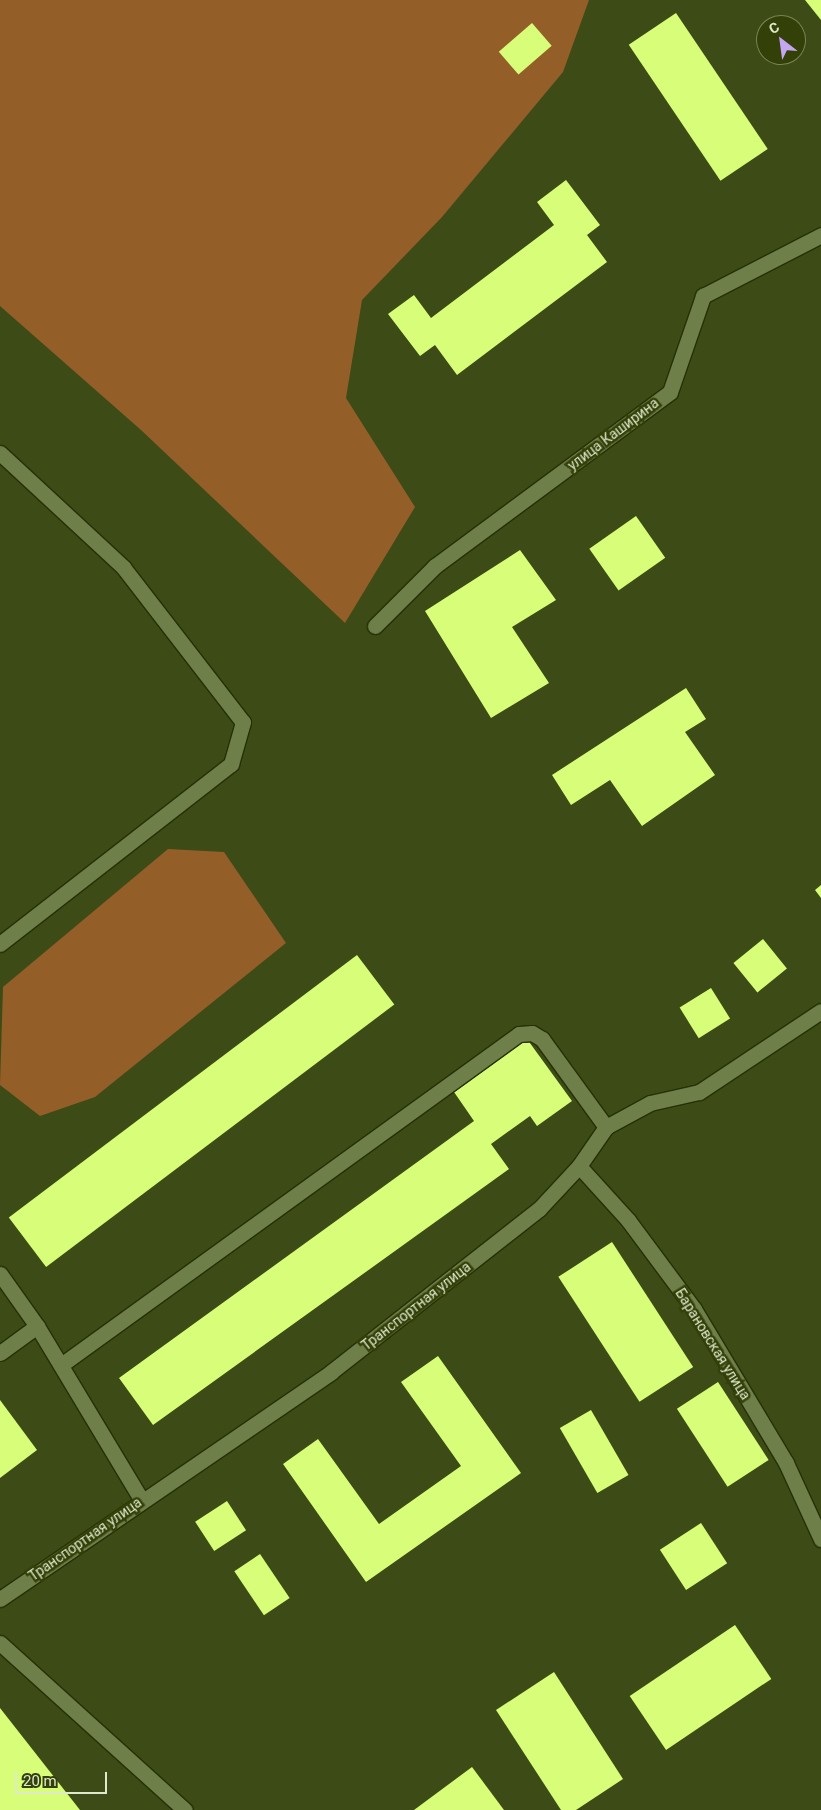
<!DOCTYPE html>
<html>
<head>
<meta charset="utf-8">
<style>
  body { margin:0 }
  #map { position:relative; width:821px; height:1810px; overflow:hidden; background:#3d4b16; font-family:Roboto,sans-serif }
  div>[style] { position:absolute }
  .forest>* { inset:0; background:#945e28 }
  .building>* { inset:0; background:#d8fd79; transform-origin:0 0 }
  .roads { filter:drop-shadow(1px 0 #263007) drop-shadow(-1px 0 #263007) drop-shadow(0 1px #263007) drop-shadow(0 -1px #263007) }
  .minor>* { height:15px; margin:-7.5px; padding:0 7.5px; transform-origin:7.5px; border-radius:7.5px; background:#6f7f49 }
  span { translate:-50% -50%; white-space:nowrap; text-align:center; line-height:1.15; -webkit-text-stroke:5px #334008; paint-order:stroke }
  .street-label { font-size:14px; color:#dfe9cc }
  .north { position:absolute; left:756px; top:15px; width:50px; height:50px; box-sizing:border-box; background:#334008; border:1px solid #788456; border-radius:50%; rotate:330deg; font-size:14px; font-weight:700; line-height:20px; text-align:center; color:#dfe9cc }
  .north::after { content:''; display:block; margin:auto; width:18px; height:22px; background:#c5a7f1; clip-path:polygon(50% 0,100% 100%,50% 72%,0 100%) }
  .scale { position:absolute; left:15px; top:1772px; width:92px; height:22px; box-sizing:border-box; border:2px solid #dfe9cc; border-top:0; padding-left:6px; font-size:15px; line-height:18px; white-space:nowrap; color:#dfe9cc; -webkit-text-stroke:4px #334008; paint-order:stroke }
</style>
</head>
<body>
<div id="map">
  <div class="forest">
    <i style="clip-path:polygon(0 0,589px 0,563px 72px,442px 217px,362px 300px,346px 398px,415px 507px,345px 623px,141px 430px,0 306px)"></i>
    <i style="clip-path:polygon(168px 849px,224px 852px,286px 943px,95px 1097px,40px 1116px,0 1085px,3px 987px)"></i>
  </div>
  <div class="building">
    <i style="clip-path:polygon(805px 0,821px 0,821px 20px)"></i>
    <i style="left:676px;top:13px;width:164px;height:57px;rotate:56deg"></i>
    <i style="left:532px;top:23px;width:30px;height:44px;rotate:49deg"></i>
    <i style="clip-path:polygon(566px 180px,600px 225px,587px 235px,607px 262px,457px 375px,435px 345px,420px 356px,388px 314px,414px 295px,431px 318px,554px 225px,537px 202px)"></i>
    <i style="left:636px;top:516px;width:51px;height:57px;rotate:55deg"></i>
    <i style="clip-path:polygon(520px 550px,556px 600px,512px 627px,549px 683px,491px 718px,425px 611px)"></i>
    <i style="clip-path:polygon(686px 688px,706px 719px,685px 732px,715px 775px,642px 826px,610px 780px,571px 805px,552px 775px)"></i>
    <i style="clip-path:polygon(821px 885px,821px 898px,815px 890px)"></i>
    <i style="left:763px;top:939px;width:38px;height:38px;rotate:51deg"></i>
    <i style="left:357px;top:955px;width:62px;height:436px;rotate:53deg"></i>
    <i style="left:711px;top:988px;width:36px;height:37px;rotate:58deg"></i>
    <i style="clip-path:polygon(527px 1039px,572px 1101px,537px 1126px,530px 1116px,491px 1144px,509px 1169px,153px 1425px,119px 1378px,474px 1121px,454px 1092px)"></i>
    <i style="left:612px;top:1242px;width:149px;height:64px;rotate:57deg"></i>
    <i style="clip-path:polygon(438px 1356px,521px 1473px,366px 1582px,283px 1464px,318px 1439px,379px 1524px,461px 1466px,401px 1382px)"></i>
    <i style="left:718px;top:1382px;width:93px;height:49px;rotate:57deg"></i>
    <i style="clip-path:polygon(0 1400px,37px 1450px,0 1478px)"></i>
    <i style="left:591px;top:1410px;width:75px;height:36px;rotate:60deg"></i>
    <i style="left:227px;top:1501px;width:35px;height:38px;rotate:57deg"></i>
    <i style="left:701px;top:1523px;width:48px;height:49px;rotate:57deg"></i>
    <i style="left:260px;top:1554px;width:53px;height:31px;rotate:56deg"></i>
    <i style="left:735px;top:1625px;width:65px;height:127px;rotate:56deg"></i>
    <i style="clip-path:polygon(554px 1672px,623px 1779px,576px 1810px,561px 1810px,496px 1710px)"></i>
    <i style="clip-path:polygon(0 1708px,80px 1810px,0 1810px)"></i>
    <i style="clip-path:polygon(472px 1767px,504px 1810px,414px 1810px)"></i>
  </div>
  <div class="roads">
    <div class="minor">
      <i style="left:0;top:453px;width:168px;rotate:42.8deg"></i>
      <i style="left:123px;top:567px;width:196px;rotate:52.3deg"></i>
      <i style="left:243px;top:722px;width:44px;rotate:105.9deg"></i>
      <i style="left:231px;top:764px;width:293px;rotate:142.1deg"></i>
      <i style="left:375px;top:626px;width:85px;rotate:-45deg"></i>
      <i style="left:435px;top:566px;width:292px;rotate:-36.5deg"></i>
      <i style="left:670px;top:392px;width:102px;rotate:-71deg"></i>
      <i style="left:703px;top:296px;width:133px;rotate:-27.3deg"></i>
      <i style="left:579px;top:1166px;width:73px;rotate:47.8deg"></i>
      <i style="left:628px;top:1220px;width:111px;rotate:53.4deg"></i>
      <i style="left:694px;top:1309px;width:179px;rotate:59.1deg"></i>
      <i style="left:786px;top:1463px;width:84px;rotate:65.3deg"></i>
      <i style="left:0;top:1274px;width:64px;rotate:54.6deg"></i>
      <i style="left:37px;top:1326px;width:202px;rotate:59deg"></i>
      <i style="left:0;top:1353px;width:46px;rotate:-36.1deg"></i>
      <i style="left:61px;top:1365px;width:565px;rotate:-35.86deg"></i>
      <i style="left:519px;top:1034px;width:13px;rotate:-4deg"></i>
      <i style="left:532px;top:1033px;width:12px;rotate:31deg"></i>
      <i style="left:542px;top:1039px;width:109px;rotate:54deg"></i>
      <i style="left:0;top:1599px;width:401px;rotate:-34.4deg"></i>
      <i style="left:331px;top:1372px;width:264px;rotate:-38.1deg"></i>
      <i style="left:539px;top:1209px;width:59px;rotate:-47.1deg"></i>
      <i style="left:579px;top:1166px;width:47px;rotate:-55.3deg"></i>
      <i style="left:606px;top:1127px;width:50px;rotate:-28.6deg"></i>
      <i style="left:650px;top:1103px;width:50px;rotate:-12.7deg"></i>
      <i style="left:699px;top:1092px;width:146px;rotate:-33.6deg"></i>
      <i style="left:0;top:1643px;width:249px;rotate:42.1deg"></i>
    </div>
  </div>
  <div class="street-label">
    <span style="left:613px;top:434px;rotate:-37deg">улица Каширина</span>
    <span style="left:416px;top:1306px;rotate:-38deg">Транспортная улица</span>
    <span style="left:713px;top:1344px;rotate:58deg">Барановская улица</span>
    <span style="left:85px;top:1539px;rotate:-35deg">Транспортная улица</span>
  </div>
  <div class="north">С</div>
  <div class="scale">20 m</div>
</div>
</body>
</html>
